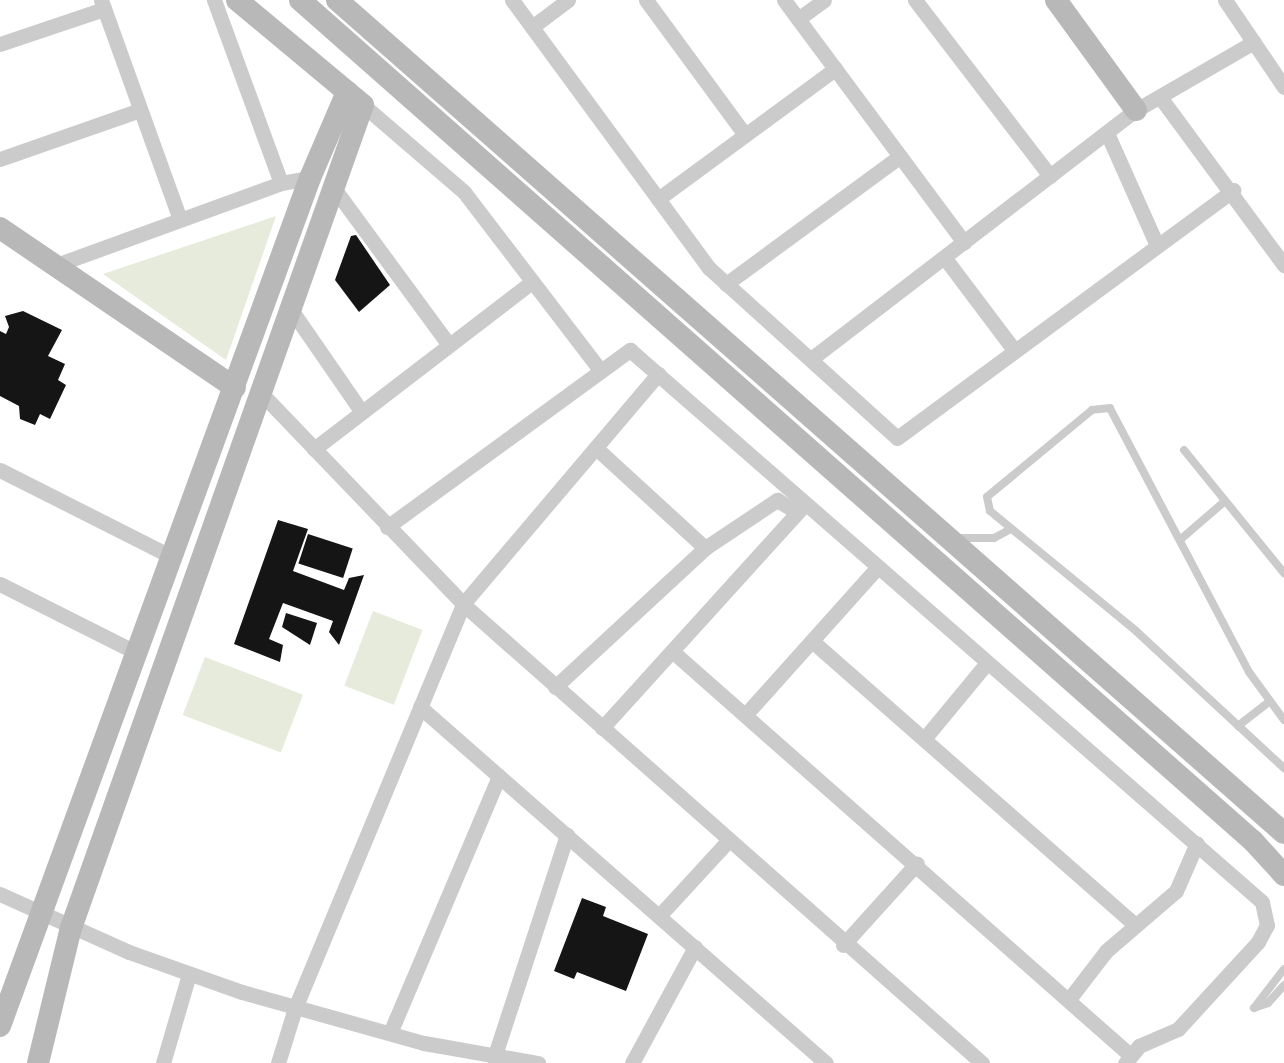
<!DOCTYPE html>
<html>
<head>
<meta charset="utf-8">
<style>
  body { margin:0 }
  #map { position:relative; width:1284px; height:1063px; overflow:hidden; background:#fff; font-family:"IBM Plex Sans",sans-serif }
  div>[style] { position:absolute }
  .green>* { inset:0; background:#e6ebdc; transform-origin:0 0 }
  .building>* { inset:0; background:#151515; transform-origin:0 0 }
  .lane>* { height:8px; margin:-4px; padding:0 4px; transform-origin:4px; border-radius:4px; background:#cbcbcb }
  .street>* { height:15px; margin:-7.5px; padding:0 7.5px; transform-origin:7.5px; border-radius:7.5px; background:#cbcbcb }
  .secondary>* { height:22px; margin:-11px; padding:0 11px; transform-origin:11px; border-radius:11px; background:#b8b8b8 }
  span { translate:-50% -50%; white-space:nowrap; text-align:center; line-height:1.15; -webkit-text-stroke:6px #fff; paint-order:stroke }
</style>
</head>
<body>
<div id="map">
  <div class="green">
    <i style="clip-path:polygon(276px 216px,226px 360px,103px 274px)"></i>
    <i style="left:373px;top:611px;width:53px;height:80px;rotate:21deg"></i>
    <i style="left:205px;top:657px;width:105px;height:62px;rotate:21deg"></i>
  </div>
  <div class="building">
    <i style="clip-path:polygon(356px 235px,390px 285px,359px 312px,335px 280px,351px 236px)"></i>
    <i style="clip-path:polygon(23px 311px,62px 330px,48px 356px,65px 364px,58px 380px,66px 385px,50px 419px,40px 414px,35px 425px,20px 419px,19px 406px,0 396px,0 331px,6px 334px,9px 327px,5px 316px)"></i>
    <i style="clip-path:polygon(278px 520px,308px 529px,293px 571px,344px 590px,349px 578px,364px 575px,339px 645px,329px 632px,333px 621px,283px 603px,269px 639px,283px 645px,280px 662px,234px 644px)"></i>
    <i style="left:308px;top:534px;width:47px;height:31px;rotate:18deg"></i>
    <i style="clip-path:polygon(286px 613px,317px 623px,310px 645px,282px 627px)"></i>
    <i style="clip-path:polygon(582px 898px,606px 907px,603px 916px,648px 934px,626px 991px,577px 972px,574px 979px,554px 971px)"></i>
  </div>
  <div class="lane">
    <i style="left:1184px;top:450px;width:159px;rotate:50.9deg"></i>
    <i style="left:958px;top:538px;width:36px"></i>
    <i style="left:994px;top:538px;width:19px;rotate:-28deg"></i>
    <i style="left:1181px;top:539px;width:58px;rotate:-40.8deg"></i>
    <i style="left:1284px;top:720px;width:59px;rotate:-126.1deg"></i>
    <i style="left:1249px;top:672px;width:298px;rotate:-117.8deg"></i>
    <i style="left:1110px;top:408px;width:18px;rotate:174deg"></i>
    <i style="left:1092px;top:410px;width:136px;rotate:140.4deg"></i>
    <i style="left:987px;top:497px;width:14px;rotate:78deg"></i>
    <i style="left:990px;top:511px;width:189px;rotate:39.4deg"></i>
    <i style="left:1136px;top:631px;width:202px;rotate:42.8deg"></i>
    <i style="left:1238px;top:726px;width:39px;rotate:-38deg"></i>
    <i style="left:1254px;top:1008px;width:49px;rotate:-52.4deg"></i>
    <i style="left:1254px;top:1008px;width:15px;rotate:-20deg"></i>
    <i style="left:1268px;top:1003px;width:24px;rotate:-48deg"></i>
  </div>
  <div class="street">
    <i style="left:101px;top:0;width:233px;rotate:70.2deg"></i>
    <i style="left:214px;top:0;width:195px;rotate:69.9deg"></i>
    <i style="left:512px;top:0;width:333px;rotate:53.7deg"></i>
    <i style="left:709px;top:268px;width:253px;rotate:42.1deg"></i>
    <i style="left:897px;top:438px;width:418px;rotate:-36.4deg"></i>
    <i style="left:646px;top:0;width:167px;rotate:53.7deg"></i>
    <i style="left:784px;top:0;width:302px;rotate:53.4deg"></i>
    <i style="left:915px;top:0;width:222px;rotate:52.5deg"></i>
    <i style="left:1225px;top:0;width:105px;rotate:55.9deg"></i>
    <i style="left:798px;top:19px;width:32px;rotate:-36deg"></i>
    <i style="left:532px;top:27px;width:45px;rotate:-36.9deg"></i>
    <i style="left:0;top:44px;width:110px;rotate:-18.6deg"></i>
    <i style="left:1160px;top:97px;width:209px;rotate:53.6deg"></i>
    <i style="left:363px;top:105px;width:133px;rotate:40.7deg"></i>
    <i style="left:464px;top:192px;width:225px;rotate:52.6deg"></i>
    <i style="left:1107px;top:133px;width:120px;rotate:66deg"></i>
    <i style="left:0;top:159px;width:148px;rotate:-19.3deg"></i>
    <i style="left:333px;top:187px;width:196px;rotate:53.7deg"></i>
    <i style="left:658px;top:199px;width:220px;rotate:-36.3deg"></i>
    <i style="left:944px;top:257px;width:116px;rotate:53deg"></i>
    <i style="left:59px;top:264px;width:236px;rotate:-20deg"></i>
    <i style="left:281px;top:183px;width:29px;rotate:-10deg"></i>
    <i style="left:726px;top:284px;width:216px;rotate:-36.3deg"></i>
    <i style="left:292px;top:311px;width:121px;rotate:55.4deg"></i>
    <i style="left:811px;top:359px;width:409px;rotate:-37.5deg"></i>
    <i style="left:1136px;top:110px;width:136px;rotate:-30deg"></i>
    <i style="left:261px;top:393px;width:292px;rotate:46.2deg"></i>
    <i style="left:463px;top:604px;width:693px;rotate:41.49deg"></i>
    <i style="left:596px;top:448px;width:148px;rotate:42.5deg"></i>
    <i style="left:314px;top:449px;width:275px;rotate:-37.5deg"></i>
    <i style="left:0;top:470px;width:195px;rotate:26.8deg"></i>
    <i style="left:387px;top:527px;width:301px;rotate:-36.1deg"></i>
    <i style="left:630px;top:350px;width:839px;rotate:41.13deg"></i>
    <i style="left:1262px;top:902px;width:24px;rotate:78deg"></i>
    <i style="left:1267px;top:925px;width:19px;rotate:118deg"></i>
    <i style="left:1258px;top:942px;width:118px;rotate:132.6deg"></i>
    <i style="left:1178px;top:1029px;width:43px;rotate:156.4deg"></i>
    <i style="left:1139px;top:1046px;width:22px;rotate:129deg"></i>
    <i style="left:0;top:584px;width:153px;rotate:26.7deg"></i>
    <i style="left:812px;top:641px;width:430px;rotate:41.3deg"></i>
    <i style="left:672px;top:651px;width:611px;rotate:41.42deg"></i>
    <i style="left:555px;top:687px;width:205px;rotate:-42.8deg"></i>
    <i style="left:705px;top:548px;width:87px;rotate:-33.7deg"></i>
    <i style="left:777px;top:500px;width:23px;rotate:31deg"></i>
    <i style="left:420px;top:707px;width:540px;rotate:41.25deg"></i>
    <i style="left:746px;top:714px;width:196px;rotate:-48.1deg"></i>
    <i style="left:602px;top:728px;width:299px;rotate:-47.8deg"></i>
    <i style="left:924px;top:739px;width:97px;rotate:-50.4deg"></i>
    <i style="left:0;top:894px;width:141px;rotate:24.2deg"></i>
    <i style="left:129px;top:952px;width:120px;rotate:19.5deg"></i>
    <i style="left:242px;top:992px;width:189px;rotate:15.7deg"></i>
    <i style="left:424px;top:1043px;width:116px;rotate:10deg"></i>
    <i style="left:659px;top:916px;width:102px;rotate:-47.4deg"></i>
    <i style="left:843px;top:945px;width:110px;rotate:-47.9deg"></i>
    <i style="left:1070px;top:998px;width:59px;rotate:-52.5deg"></i>
    <i style="left:1106px;top:951px;width:92px;rotate:-40.6deg"></i>
    <i style="left:1176px;top:891px;width:52px;rotate:-66.4deg"></i>
    <i style="left:390px;top:1033px;width:279px;rotate:-67deg"></i>
    <i style="left:494px;top:1058px;width:235px;rotate:-71.9deg"></i>
    <i style="left:163px;top:1063px;width:93px;rotate:-73.7deg"></i>
    <i style="left:278px;top:1063px;width:58px;rotate:-72.8deg"></i>
    <i style="left:295px;top:1008px;width:438px;rotate:-67.4deg"></i>
    <i style="left:463px;top:604px;width:302px;rotate:-49.7deg"></i>
    <i style="left:632px;top:1063px;width:132px;rotate:-61.5deg"></i>
  </div>
  <div class="secondary">
    <i style="left:300px;top:0;width:1271px;rotate:41.43deg"></i>
    <i style="left:1253px;top:841px;width:46px;rotate:47.6deg"></i>
    <i style="left:337px;top:0;width:1261px;rotate:41.34deg"></i>
    <i style="left:1056px;top:0;width:136px;rotate:54deg"></i>
    <i style="left:0;top:228px;width:284px;rotate:34.2deg"></i>
    <i style="left:0;top:1026px;width:903px;rotate:-69.92deg"></i>
    <i style="left:310px;top:178px;width:94px;rotate:-66.7deg"></i>
    <i style="left:38px;top:1063px;width:139px;rotate:-76.3deg"></i>
    <i style="left:71px;top:928px;width:873px;rotate:-70.47deg"></i>
    <i style="left:363px;top:105px;width:164px;rotate:-140.2deg"></i>
  </div>
</div>
</body>
</html>
